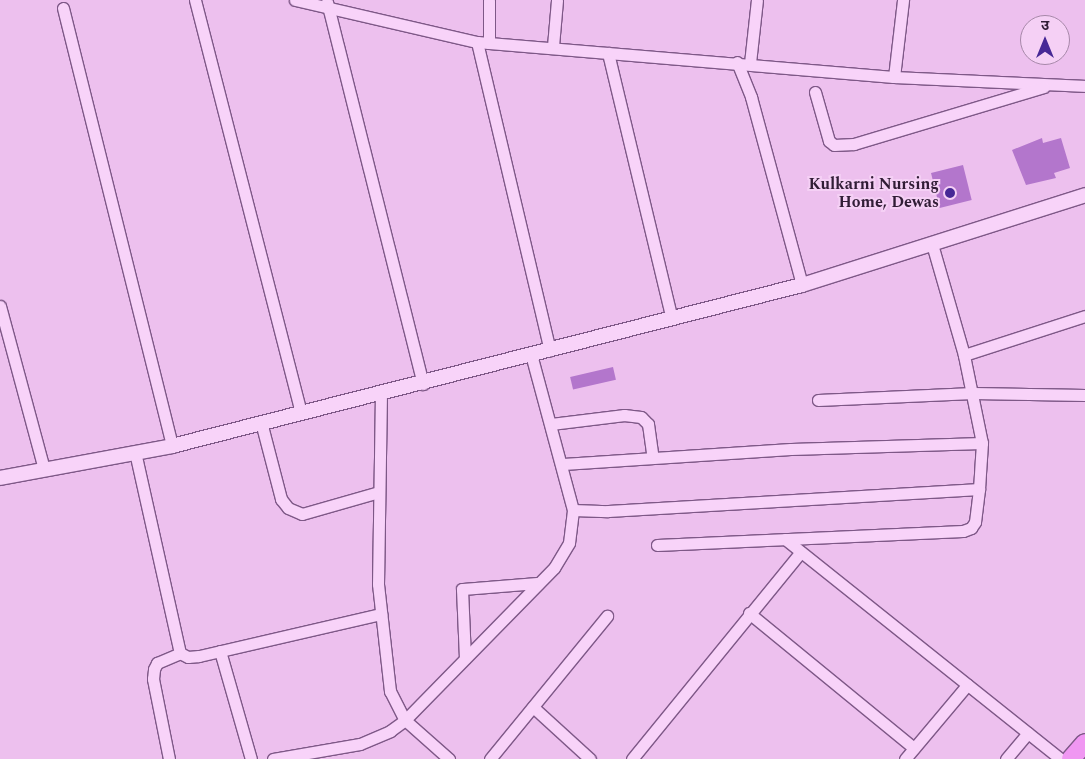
<!DOCTYPE html>
<html>
<head>
<meta charset="utf-8">
<style>
  body { margin:0 }
  #map { position:relative; width:1085px; height:759px; overflow:hidden; background:#edc0ee; font-family:Spectral,"Noto Sans Devanagari",serif }
  div>[style] { position:absolute }
  .building>* { inset:0; background:#b376cc; transform-origin:0 0 }
  .roads { filter:drop-shadow(1px 0 #7e5887) drop-shadow(-1px 0 #7e5887) drop-shadow(0 1px #7e5887) drop-shadow(0 -1px #7e5887) }
  .minor>* { height:11px; margin:-5.5px; padding:0 5.5px; transform-origin:5.5px; border-radius:5.5px; background:#f8d3f9 }
  .tertiary>* { height:14px; margin:-7px; padding:0 7px; transform-origin:7px; border-radius:7px; background:#f8d3f9 }
  .primary>* { height:18px; margin:-9px; padding:0 9px; transform-origin:9px; border-radius:9px; background:#f097f2 }
  .dots>* { width:14px; height:14px; translate:-50% -50%; box-sizing:border-box; border:2px solid #f5d0f5; border-radius:50% }
  span { translate:-50% -50%; white-space:nowrap; text-align:center; line-height:1.15; -webkit-text-stroke:4px #f5d0f5; paint-order:stroke }
  .poi-label { font-size:16px; color:#311d36; font-weight:700 }
  .right { translate:-100% -50%; text-align:right }
  .north { position:absolute; left:1020px; top:15px; width:50px; height:50px; box-sizing:border-box; background:#f5d0f5; border:1px solid #a788a9; border-radius:50%; rotate:0deg; font-size:14px; font-weight:700; line-height:20px; text-align:center; color:#311d36 }
  .north::after { content:''; display:block; margin:auto; width:18px; height:22px; background:#472896; clip-path:polygon(50% 0,100% 100%,50% 72%,0 100%) }
</style>
</head>
<body>
<div id="map">
  <div class="building">
    <i style="clip-path:polygon(1042px 138px,1043px 143px,1061px 138px,1070px 168px,1054px 173px,1056px 178px,1026px 185px,1012px 150px)"></i>
    <i style="left:963px;top:165px;width:36px;height:33px;rotate:76deg"></i>
    <i style="left:613px;top:367px;width:13px;height:44px;rotate:77deg"></i>
  </div>
  <div class="roads">
    <div class="minor">
      <i style="left:195px;top:0;width:425px;rotate:75.6deg"></i>
      <i style="left:295px;top:0;width:187px;rotate:13deg"></i>
      <i style="left:477px;top:42px;width:418px;rotate:4.8deg"></i>
      <i style="left:894px;top:77px;width:191px;rotate:2.7deg"></i>
      <i style="left:327px;top:2px;width:394px;rotate:75.9deg"></i>
      <i style="left:63px;top:8px;width:451px;rotate:76deg"></i>
      <i style="left:477px;top:42px;width:317px;rotate:76.7deg"></i>
      <i style="left:489px;top:43px;width:43px;rotate:-90deg"></i>
      <i style="left:553px;top:46px;width:46px;rotate:-85deg"></i>
      <i style="left:608px;top:53px;width:270px;rotate:76.5deg"></i>
      <i style="left:737px;top:62px;width:38px;rotate:68deg"></i>
      <i style="left:751px;top:97px;width:195px;rotate:74.8deg"></i>
      <i style="left:750px;top:63px;width:63px;rotate:-83.7deg"></i>
      <i style="left:894px;top:77px;width:78px;rotate:-83.3deg"></i>
      <i style="left:815px;top:92px;width:51px;rotate:74.1deg"></i>
      <i style="left:829px;top:141px;width:6px;rotate:39deg"></i>
      <i style="left:834px;top:145px;width:20px;rotate:-3deg"></i>
      <i style="left:854px;top:144px;width:198px;rotate:-16.7deg"></i>
      <i style="left:0;top:306px;width:169px;rotate:74.9deg"></i>
      <i style="left:964px;top:355px;width:127px;rotate:-17.9deg"></i>
      <i style="left:381px;top:393px;width:191px;rotate:90.9deg"></i>
      <i style="left:378px;top:584px;width:108px;rotate:83.6deg"></i>
      <i style="left:390px;top:691px;width:33px;rotate:63deg"></i>
      <i style="left:405px;top:720px;width:59px;rotate:41.6deg"></i>
      <i style="left:818px;top:400px;width:155px;rotate:-2.6deg"></i>
      <i style="left:973px;top:393px;width:112px;rotate:1deg"></i>
      <i style="left:261px;top:422px;width:80px;rotate:75.4deg"></i>
      <i style="left:281px;top:499px;width:11px;rotate:52deg"></i>
      <i style="left:288px;top:508px;width:15px;rotate:23deg"></i>
      <i style="left:302px;top:514px;width:80px;rotate:-15.9deg"></i>
      <i style="left:551px;top:424px;width:74px;rotate:-7deg"></i>
      <i style="left:624px;top:415px;width:17px;rotate:7deg"></i>
      <i style="left:641px;top:417px;width:10px;rotate:45deg"></i>
      <i style="left:648px;top:424px;width:34px;rotate:82deg"></i>
      <i style="left:135px;top:452px;width:206px;rotate:77.4deg"></i>
      <i style="left:180px;top:653px;width:9px;rotate:27deg"></i>
      <i style="left:188px;top:657px;width:11px;rotate:-5deg"></i>
      <i style="left:199px;top:656px;width:187px;rotate:-13deg"></i>
      <i style="left:563px;top:464px;width:228px;rotate:-3.8deg"></i>
      <i style="left:791px;top:449px;width:191px;rotate:-1.8deg"></i>
      <i style="left:982px;top:443px;width:90px;rotate:-101.6deg"></i>
      <i style="left:964px;top:355px;width:116px;rotate:-106.1deg"></i>
      <i style="left:573px;top:510px;width:35px;rotate:2deg"></i>
      <i style="left:608px;top:511px;width:372px;rotate:-3.4deg"></i>
      <i style="left:979px;top:489px;width:46px;rotate:-86.3deg"></i>
      <i style="left:785px;top:539px;width:353px;rotate:38.6deg"></i>
      <i style="left:657px;top:545px;width:306px;rotate:-2.6deg"></i>
      <i style="left:963px;top:531px;width:9px;rotate:-21deg"></i>
      <i style="left:971px;top:528px;width:7px;rotate:-56deg"></i>
      <i style="left:975px;top:522px;width:33px;rotate:-83deg"></i>
      <i style="left:749px;top:613px;width:213px;rotate:39.3deg"></i>
      <i style="left:220px;top:651px;width:112px;rotate:74deg"></i>
      <i style="left:465px;top:658px;width:69px;rotate:-92.5deg"></i>
      <i style="left:462px;top:589px;width:76px;rotate:-4.5deg"></i>
      <i style="left:533px;top:707px;width:77px;rotate:42.4deg"></i>
      <i style="left:169px;top:759px;width:82px;rotate:-101.3deg"></i>
      <i style="left:153px;top:679px;width:10px;rotate:-84deg"></i>
      <i style="left:154px;top:669px;width:7px;rotate:-63deg"></i>
      <i style="left:157px;top:663px;width:25px;rotate:-23deg"></i>
      <i style="left:273px;top:759px;width:88px;rotate:-9.8deg"></i>
      <i style="left:360px;top:744px;width:33px;rotate:-23deg"></i>
      <i style="left:390px;top:731px;width:19px;rotate:-36deg"></i>
      <i style="left:405px;top:720px;width:213px;rotate:-45.6deg"></i>
      <i style="left:554px;top:568px;width:29px;rotate:-59deg"></i>
      <i style="left:569px;top:543px;width:33px;rotate:-83deg"></i>
      <i style="left:573px;top:510px;width:162px;rotate:-105.1deg"></i>
      <i style="left:490px;top:759px;width:185px;rotate:-50.7deg"></i>
      <i style="left:632px;top:759px;width:267px;rotate:-50.8deg"></i>
      <i style="left:905px;top:759px;width:97px;rotate:-50deg"></i>
      <i style="left:1006px;top:759px;width:34px;rotate:-50deg"></i>
    </div>
    <div class="tertiary">
      <i style="left:0;top:478px;width:175px;rotate:-10.5deg"></i>
      <i style="left:172px;top:446px;width:650px;rotate:-14.34deg"></i>
      <i style="left:802px;top:285px;width:297px;rotate:-17.6deg"></i>
    </div>
    <div class="primary">
      <i style="left:1071px;top:759px;width:21px;rotate:-49deg"></i>
    </div>
  </div>
  <div class="dots">
    <i style="left:950px;top:193px;background:#472896"></i>
  </div>
  <div class="poi-label">
    <span class="right" style="left:939px;top:193px">Kulkarni Nursing<br>Home, Dewas</span>
  </div>
  <div class="north">उ</div>
</div>
</body>
</html>
